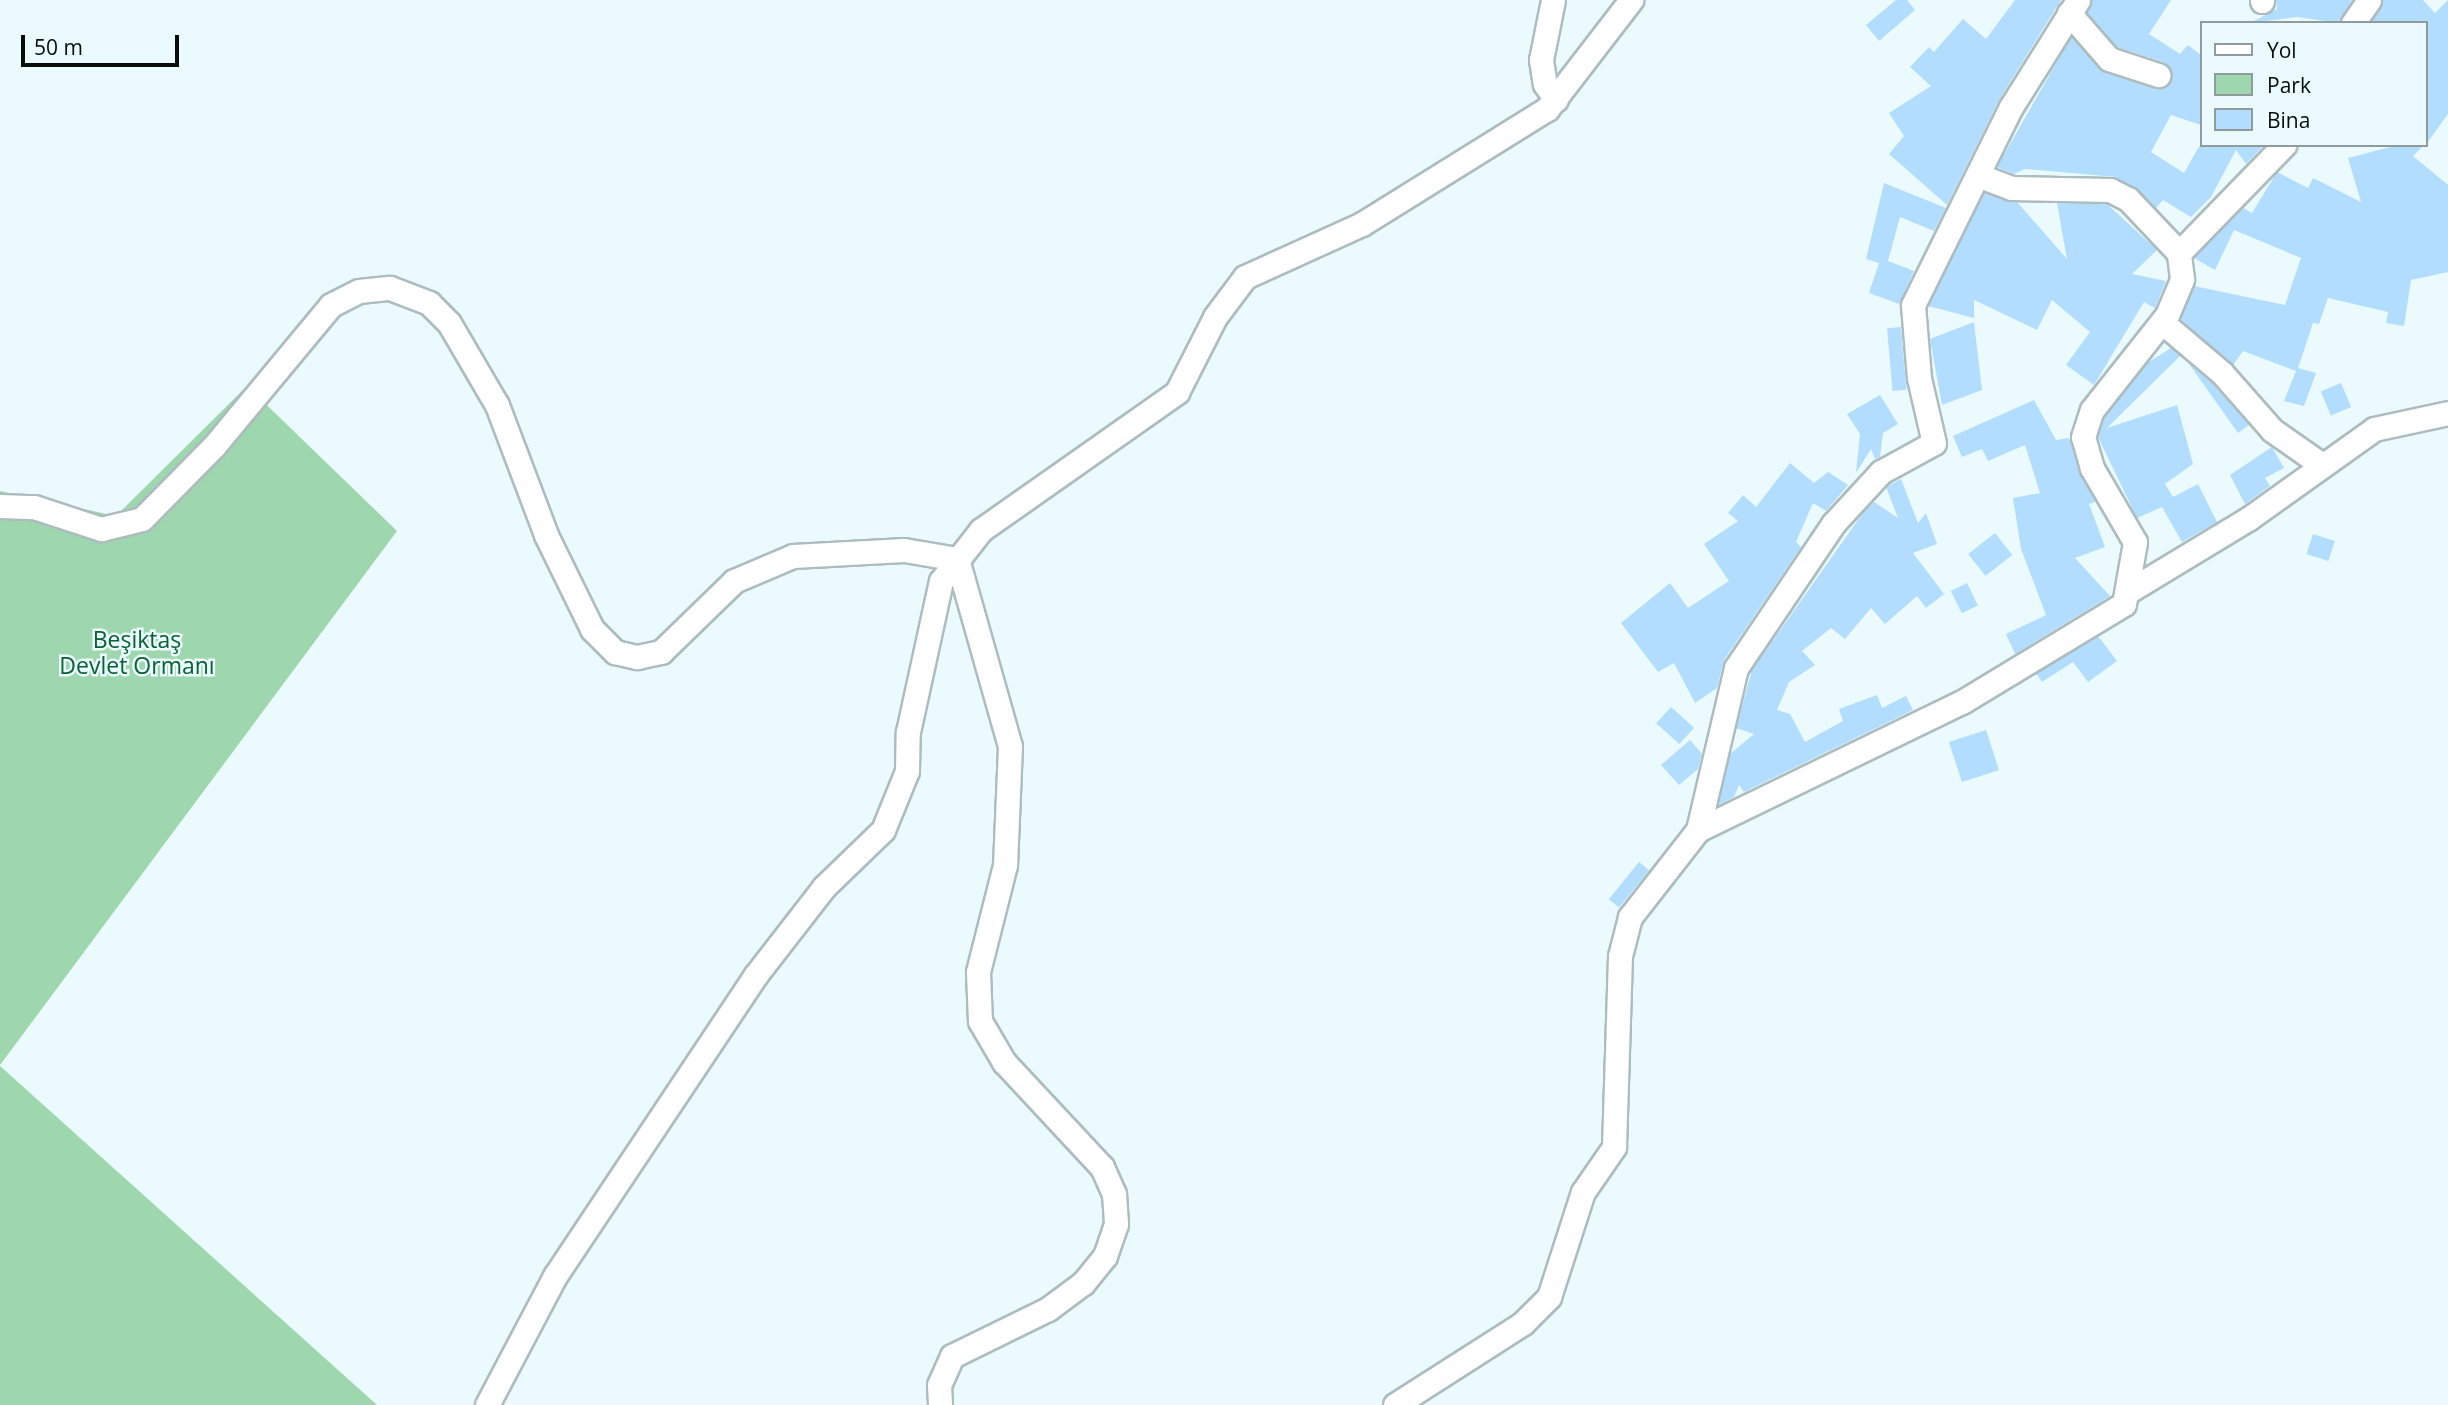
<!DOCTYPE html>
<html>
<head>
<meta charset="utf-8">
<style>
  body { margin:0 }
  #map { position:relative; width:2448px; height:1405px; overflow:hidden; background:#eafafd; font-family:"Open Sans",sans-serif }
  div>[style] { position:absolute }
  .green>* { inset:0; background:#9ed6ad }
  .building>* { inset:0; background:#b3ddff; transform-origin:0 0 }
  .roads { filter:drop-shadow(2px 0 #acbcbf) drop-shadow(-2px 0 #acbcbf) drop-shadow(0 2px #acbcbf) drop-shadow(0 -2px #acbcbf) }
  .minor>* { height:23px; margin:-11.5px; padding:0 11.5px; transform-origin:11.5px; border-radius:11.5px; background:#fff }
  span { translate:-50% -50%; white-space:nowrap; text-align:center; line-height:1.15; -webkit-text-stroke:5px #eafafd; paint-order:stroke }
  .park-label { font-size:23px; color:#096231 }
  .legend { position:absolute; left:2200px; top:21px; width:228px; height:126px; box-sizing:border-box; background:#eafafd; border:2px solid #8f9b9d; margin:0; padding:9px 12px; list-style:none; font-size:21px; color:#070c0d }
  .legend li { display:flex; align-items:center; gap:14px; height:35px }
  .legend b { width:35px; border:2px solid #8f9b9d }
  .scale { position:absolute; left:21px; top:35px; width:158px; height:32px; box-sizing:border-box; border:4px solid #070c0d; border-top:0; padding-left:9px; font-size:21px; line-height:24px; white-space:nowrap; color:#070c0d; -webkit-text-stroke:5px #eafafd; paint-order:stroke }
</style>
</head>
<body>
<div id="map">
  <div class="green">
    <i style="clip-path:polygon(247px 386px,397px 531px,0 1065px,0 491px,116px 516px)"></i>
    <i style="clip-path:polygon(0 1066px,377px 1405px,0 1405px)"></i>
  </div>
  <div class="building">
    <i style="clip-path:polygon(1896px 0,1907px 0,1915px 10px,1879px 41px,1866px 25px)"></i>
    <i style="clip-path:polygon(2015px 0,2061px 0,1999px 100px,1947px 205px,1889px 154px,1904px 136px,1889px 113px,1931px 86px,1910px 67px,1929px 47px,1934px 52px,1963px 19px,1986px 39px)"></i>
    <i style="clip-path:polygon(2092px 0,2171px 0,2149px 34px,2180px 54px,2188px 45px,2201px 55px,2201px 125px,2171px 115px,2151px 152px,2184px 173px,2200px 145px,2264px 145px,2246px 164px,2236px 150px,2211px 197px,2191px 217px,2163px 200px,2156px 208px,2116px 177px,2025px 169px,2014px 174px,1997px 167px,2071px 37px,2105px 72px,2154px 88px,2171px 80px,2163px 62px,2117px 47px,2087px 12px)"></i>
    <i style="clip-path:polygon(2276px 0,2352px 0,2339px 23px,2297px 17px,2250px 23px,2277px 9px)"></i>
    <i style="clip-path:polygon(2383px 0,2423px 0,2435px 13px,2448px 0,2448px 114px,2425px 146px,2425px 23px,2370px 23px)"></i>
    <i style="clip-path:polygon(2398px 145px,2424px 145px,2413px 156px,2448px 185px,2448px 272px,2411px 280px,2404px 326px,2386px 323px,2388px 312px,2328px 298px,2319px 324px,2313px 323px,2298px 368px,2316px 373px,2304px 406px,2284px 401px,2296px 371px,2243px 351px,2233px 365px,2180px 319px,2194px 286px,2285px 305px,2301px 258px,2234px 230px,2215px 270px,2194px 258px,2243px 208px,2252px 213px,2277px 172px,2308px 188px,2313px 178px,2361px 202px,2348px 158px)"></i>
    <i style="clip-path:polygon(1884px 183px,1946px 208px,1934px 231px,1900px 217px,1888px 261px,1914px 271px,1899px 304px,1869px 293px,1879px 263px,1866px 259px)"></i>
    <i style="clip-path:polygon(1984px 193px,2017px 202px,2067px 259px,2057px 203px,2107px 204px,2157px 250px,2132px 274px,2166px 281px,2155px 308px,2144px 302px,2094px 385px,2066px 365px,2090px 332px,2052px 300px,2037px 330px,1974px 300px,1974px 318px,1928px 306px)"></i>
    <i style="clip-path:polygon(1974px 322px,1982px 390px,1942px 405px,1930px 339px)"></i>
    <i style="left:1901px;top:327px;width:63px;height:14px;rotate:85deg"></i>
    <i style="clip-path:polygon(2171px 348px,2180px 356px,2107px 428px,2177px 405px,2193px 464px,2165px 484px,2173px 497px,2198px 484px,2217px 522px,2182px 542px,2162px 507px,2137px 518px,2098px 437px,2105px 417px,2147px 363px)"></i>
    <i style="clip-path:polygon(2189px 364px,2212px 383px,2249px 425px,2238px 433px)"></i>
    <i style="left:2341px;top:383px;width:26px;height:22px;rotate:67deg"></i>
    <i style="clip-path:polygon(1880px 395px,1898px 424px,1883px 433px,1880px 457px,1875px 459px,1871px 449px,1856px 473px,1860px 434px,1847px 414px)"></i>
    <i style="clip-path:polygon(2034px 400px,2056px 440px,2069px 438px,2095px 502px,2089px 504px,2105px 547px,2075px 558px,2110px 596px,2015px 654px,2006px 634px,2046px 615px,2021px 549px,2013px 498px,2040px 493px,2025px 445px,1988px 461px,1982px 449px,1962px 457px,1953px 436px)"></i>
    <i style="clip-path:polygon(2272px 447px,2284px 468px,2265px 478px,2270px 486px,2245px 504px,2230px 475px)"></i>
    <i style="clip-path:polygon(1790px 463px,1814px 483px,1828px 472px,1848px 485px,1826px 511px,1813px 503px,1796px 542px,1801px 547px,1724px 660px,1717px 688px,1695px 703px,1674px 663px,1658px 672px,1621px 623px,1670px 583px,1688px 608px,1729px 581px,1704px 544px,1738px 521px,1728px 513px,1743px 495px,1756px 507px)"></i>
    <i style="clip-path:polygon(1901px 479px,1918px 523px,1926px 513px,1937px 544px,1913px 553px,1944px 594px,1926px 608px,1917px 596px,1885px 624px,1871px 608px,1845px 639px,1831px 628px,1802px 651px,1815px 665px,1789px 682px,1777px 710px,1790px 714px,1805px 742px,1843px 721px,1839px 709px,1877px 695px,1882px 708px,1906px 696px,1913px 710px,1744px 792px,1739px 785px,1734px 797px,1718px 805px,1730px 754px,1754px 734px,1736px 728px,1752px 670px,1865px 510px,1874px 502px,1898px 518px,1886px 487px)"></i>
    <i style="left:1995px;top:533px;width:28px;height:34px;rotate:52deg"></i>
    <i style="left:2313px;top:534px;width:23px;height:21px;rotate:18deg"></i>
    <i style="left:1967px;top:583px;width:25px;height:18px;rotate:64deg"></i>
    <i style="clip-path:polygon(2098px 636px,2117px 661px,2088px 682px,2073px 662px,2042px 682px,2036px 673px)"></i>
    <i style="left:1671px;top:707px;width:31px;height:22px;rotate:42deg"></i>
    <i style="left:1986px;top:730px;width:42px;height:39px;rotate:72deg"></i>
    <i style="clip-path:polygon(1690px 740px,1702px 754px,1698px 769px,1679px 785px,1661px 765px)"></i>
    <i style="left:1639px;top:862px;width:13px;height:48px;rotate:39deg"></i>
  </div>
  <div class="roads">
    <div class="minor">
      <i style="left:1553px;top:0;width:61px;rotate:101.3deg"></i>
      <i style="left:1541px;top:60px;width:24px;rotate:81deg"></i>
      <i style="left:1545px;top:84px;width:19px;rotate:55deg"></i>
      <i style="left:2262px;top:0;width:1px;rotate:90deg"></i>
      <i style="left:2069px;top:13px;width:61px;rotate:49deg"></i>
      <i style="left:2109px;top:59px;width:52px;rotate:18.1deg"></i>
      <i style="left:2353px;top:23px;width:28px;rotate:-55deg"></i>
      <i style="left:1980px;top:176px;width:33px;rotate:21deg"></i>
      <i style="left:2011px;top:188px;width:99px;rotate:1.2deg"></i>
      <i style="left:2110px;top:190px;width:20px;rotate:27deg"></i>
      <i style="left:2128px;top:199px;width:74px;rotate:46.6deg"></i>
      <i style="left:2163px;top:323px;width:77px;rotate:40.3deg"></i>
      <i style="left:2222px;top:373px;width:76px;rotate:48.7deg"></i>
      <i style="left:2272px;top:430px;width:61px;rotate:35deg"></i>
      <i style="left:0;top:506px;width:34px;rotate:2deg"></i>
      <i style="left:34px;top:507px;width:71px;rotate:18.2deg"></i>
      <i style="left:101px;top:529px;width:42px;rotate:-13.7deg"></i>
      <i style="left:142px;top:519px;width:103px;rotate:-45.4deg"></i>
      <i style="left:214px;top:446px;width:183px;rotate:-50.3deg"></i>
      <i style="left:331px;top:305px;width:31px;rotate:-27deg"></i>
      <i style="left:359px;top:291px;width:31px;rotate:-6deg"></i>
      <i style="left:390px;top:288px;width:42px;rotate:21deg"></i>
      <i style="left:429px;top:303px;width:28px;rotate:45deg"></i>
      <i style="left:449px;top:323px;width:95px;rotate:59.7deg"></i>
      <i style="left:497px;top:405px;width:139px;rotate:69.3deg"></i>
      <i style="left:546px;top:535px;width:105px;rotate:63.9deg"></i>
      <i style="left:592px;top:629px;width:33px;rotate:45deg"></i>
      <i style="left:615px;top:652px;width:23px;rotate:13deg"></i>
      <i style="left:637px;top:657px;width:25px;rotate:-12deg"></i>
      <i style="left:661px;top:652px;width:102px;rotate:-44.2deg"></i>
      <i style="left:734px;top:581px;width:64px;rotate:-23deg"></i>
      <i style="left:793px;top:556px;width:111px;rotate:-3.1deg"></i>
      <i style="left:904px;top:550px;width:54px;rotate:9.6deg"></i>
      <i style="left:957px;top:559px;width:194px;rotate:74.2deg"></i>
      <i style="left:1010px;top:746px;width:119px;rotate:92.4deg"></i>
      <i style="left:1005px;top:865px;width:110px;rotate:104.2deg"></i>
      <i style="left:978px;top:972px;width:49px;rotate:87.7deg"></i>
      <i style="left:980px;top:1021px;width:48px;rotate:59.7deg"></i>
      <i style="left:1004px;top:1062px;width:144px;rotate:47deg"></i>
      <i style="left:1102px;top:1167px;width:30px;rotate:66deg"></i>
      <i style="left:1114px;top:1194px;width:30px;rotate:86deg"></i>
      <i style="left:1116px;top:1224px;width:34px;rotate:109deg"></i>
      <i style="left:1105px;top:1256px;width:35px;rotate:129deg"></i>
      <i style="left:1083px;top:1283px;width:44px;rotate:143.4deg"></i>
      <i style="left:1048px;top:1309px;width:107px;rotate:153.9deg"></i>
      <i style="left:952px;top:1356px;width:32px;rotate:114deg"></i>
      <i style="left:939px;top:1385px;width:20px;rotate:87deg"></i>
      <i style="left:2129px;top:591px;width:139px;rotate:-31.2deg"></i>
      <i style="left:2248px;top:519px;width:155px;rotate:-35.5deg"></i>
      <i style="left:2374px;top:429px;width:76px;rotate:-12.2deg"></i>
      <i style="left:1698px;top:830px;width:293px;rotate:-25.9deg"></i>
      <i style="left:1962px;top:702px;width:189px;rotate:-31.2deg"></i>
      <i style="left:2124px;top:604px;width:63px;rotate:-79.9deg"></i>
      <i style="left:2135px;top:542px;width:86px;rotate:-120.2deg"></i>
      <i style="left:2092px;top:468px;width:32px;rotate:-106deg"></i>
      <i style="left:2083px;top:437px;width:28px;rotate:-72deg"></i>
      <i style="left:2092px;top:410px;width:121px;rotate:-51.7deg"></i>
      <i style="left:2167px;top:315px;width:39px;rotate:-67deg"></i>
      <i style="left:2182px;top:279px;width:26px;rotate:-97deg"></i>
      <i style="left:2179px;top:253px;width:151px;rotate:-45.8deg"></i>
      <i style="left:487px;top:1405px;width:146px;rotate:-62.2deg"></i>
      <i style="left:555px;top:1276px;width:361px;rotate:-56.3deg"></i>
      <i style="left:755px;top:976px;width:113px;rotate:-52.2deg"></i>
      <i style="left:824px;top:887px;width:82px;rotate:-44deg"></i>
      <i style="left:883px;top:830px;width:64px;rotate:-67.9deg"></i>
      <i style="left:907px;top:771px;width:39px;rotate:-89deg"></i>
      <i style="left:908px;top:732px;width:155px;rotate:-77.7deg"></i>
      <i style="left:941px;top:581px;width:65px;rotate:-51.9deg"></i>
      <i style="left:981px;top:530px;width:240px;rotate:-35.1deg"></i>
      <i style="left:1177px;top:392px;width:84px;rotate:-63.1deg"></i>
      <i style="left:1215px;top:317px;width:50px;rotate:-53.1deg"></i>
      <i style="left:1245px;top:277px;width:128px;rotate:-24.4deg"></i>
      <i style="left:1362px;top:224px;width:218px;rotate:-31.9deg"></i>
      <i style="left:1547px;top:109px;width:138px;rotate:-52.4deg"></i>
      <i style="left:1395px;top:1405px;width:152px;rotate:-32.6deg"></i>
      <i style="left:1523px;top:1323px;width:37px;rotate:-45deg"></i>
      <i style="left:1549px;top:1297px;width:110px;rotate:-72.1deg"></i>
      <i style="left:1583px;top:1192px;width:55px;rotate:-55.4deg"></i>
      <i style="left:1614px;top:1147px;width:191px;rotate:-88.2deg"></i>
      <i style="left:1620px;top:956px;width:40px;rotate:-75.6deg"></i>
      <i style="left:1630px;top:917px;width:110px;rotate:-52deg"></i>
      <i style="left:1698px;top:830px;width:166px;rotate:-76.8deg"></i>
      <i style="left:1736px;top:668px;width:174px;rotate:-56deg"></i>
      <i style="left:1833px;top:524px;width:71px;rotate:-47.3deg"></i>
      <i style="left:1881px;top:472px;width:60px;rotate:-28.7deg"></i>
      <i style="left:1934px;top:443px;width:67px;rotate:-103deg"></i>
      <i style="left:1919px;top:378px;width:73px;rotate:-94.7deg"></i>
      <i style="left:1913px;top:305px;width:221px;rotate:-63.7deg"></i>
      <i style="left:2011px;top:107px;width:126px;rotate:-57.9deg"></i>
    </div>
  </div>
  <div class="park-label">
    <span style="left:137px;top:652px">Beşiktaş<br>Devlet Ormanı</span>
  </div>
  <ul class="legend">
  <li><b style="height:9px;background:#fff"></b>Yol</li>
  <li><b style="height:19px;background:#9ed6ad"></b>Park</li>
  <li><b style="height:19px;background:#b3ddff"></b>Bina</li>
  </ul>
  <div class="scale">50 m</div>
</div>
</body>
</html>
